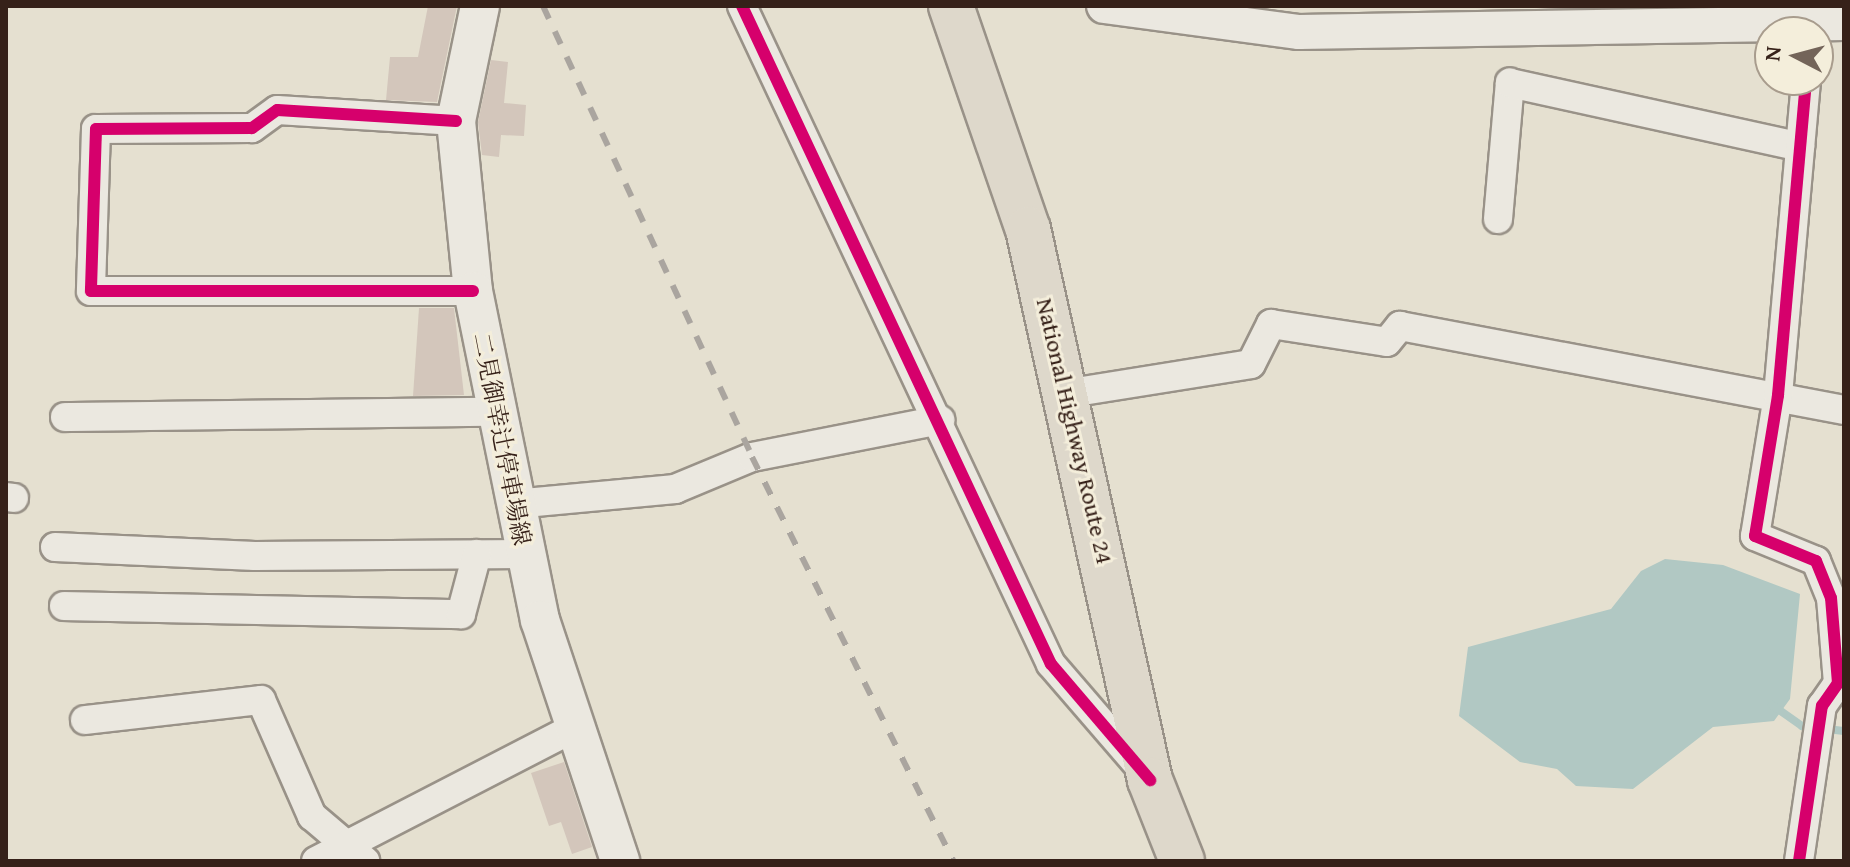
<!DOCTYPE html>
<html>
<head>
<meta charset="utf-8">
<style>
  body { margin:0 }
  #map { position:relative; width:1850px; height:867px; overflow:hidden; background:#e5e0d0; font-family:"Gentium Book Plus","Noto Serif JP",serif }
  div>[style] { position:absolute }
  .water>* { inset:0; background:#b1c8c3 }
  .stream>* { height:8px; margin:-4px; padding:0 4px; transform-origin:4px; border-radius:4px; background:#b1c8c3 }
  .building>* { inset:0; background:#d3c6bb }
  .roads { filter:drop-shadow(2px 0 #999288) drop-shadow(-2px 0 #999288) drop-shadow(0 2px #999288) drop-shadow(0 -2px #999288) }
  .minor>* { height:28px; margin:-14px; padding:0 14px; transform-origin:14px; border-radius:14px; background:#ebe8e0 }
  .tertiary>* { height:34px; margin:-17px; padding:0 17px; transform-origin:17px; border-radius:17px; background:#ebe8e0 }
  .secondary>* { height:38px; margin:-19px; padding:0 19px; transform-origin:19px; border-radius:19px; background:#ebe8e0 }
  .trunk>* { height:44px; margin:-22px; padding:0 22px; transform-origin:22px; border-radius:22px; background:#ded8cb }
  .rail>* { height:6px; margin-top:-3px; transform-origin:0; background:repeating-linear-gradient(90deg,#aaa59f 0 14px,transparent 0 28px) }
  .cycleway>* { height:12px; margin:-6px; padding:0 6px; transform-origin:6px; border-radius:6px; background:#d6006c }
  span { translate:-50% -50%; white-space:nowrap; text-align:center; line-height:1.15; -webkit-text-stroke:6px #f4eedb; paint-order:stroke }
  .street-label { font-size:24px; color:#362119 }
  .frame { position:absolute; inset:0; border:8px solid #362119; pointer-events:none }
  .north { position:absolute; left:1754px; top:16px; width:80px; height:80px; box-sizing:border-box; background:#f4eedb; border:2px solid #a89c8d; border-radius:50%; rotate:276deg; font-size:22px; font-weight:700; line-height:32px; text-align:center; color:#362119 }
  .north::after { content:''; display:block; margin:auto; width:28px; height:36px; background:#736459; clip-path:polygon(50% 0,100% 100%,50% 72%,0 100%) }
</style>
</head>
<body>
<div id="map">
  <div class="water">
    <i style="clip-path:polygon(1665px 559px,1723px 565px,1800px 594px,1790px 699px,1774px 721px,1713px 727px,1633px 789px,1576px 786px,1557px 769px,1520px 762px,1459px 716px,1468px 647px,1611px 609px,1641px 571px)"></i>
  </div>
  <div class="stream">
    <i style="left:1772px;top:705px;width:37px;rotate:35deg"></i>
    <i style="left:1802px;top:726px;width:42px;rotate:6.8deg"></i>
  </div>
  <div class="building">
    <i style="clip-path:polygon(428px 6px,457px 6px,437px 102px,386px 100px,390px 57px,418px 57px)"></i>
    <i style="clip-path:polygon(491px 60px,508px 62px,504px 103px,526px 105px,524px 136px,501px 135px,499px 157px,482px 155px,478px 122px)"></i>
    <i style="clip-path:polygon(419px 308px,454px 308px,464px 395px,413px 396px)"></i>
    <i style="clip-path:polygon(564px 762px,592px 847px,572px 854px,561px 822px,549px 826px,531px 773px)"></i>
  </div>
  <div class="roads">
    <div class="minor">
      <i style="left:742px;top:6px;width:727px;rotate:64.85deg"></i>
      <i style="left:1051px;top:664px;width:144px;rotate:49.2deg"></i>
      <i style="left:456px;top:121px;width:179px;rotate:-176.5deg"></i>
      <i style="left:277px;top:110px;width:31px;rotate:144deg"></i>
      <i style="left:252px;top:128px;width:156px;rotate:179.6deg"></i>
      <i style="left:96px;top:129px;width:162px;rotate:91.8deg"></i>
      <i style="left:91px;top:291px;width:382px"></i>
      <i style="left:1498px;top:219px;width:137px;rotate:-85deg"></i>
      <i style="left:1510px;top:83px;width:297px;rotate:12.4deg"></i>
      <i style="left:1070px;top:393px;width:183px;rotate:-9.1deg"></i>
      <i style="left:1251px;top:364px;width:45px;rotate:-63.4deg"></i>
      <i style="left:1271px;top:324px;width:117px;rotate:8.8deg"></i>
      <i style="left:1387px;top:342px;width:21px;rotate:-51deg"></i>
      <i style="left:1400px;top:326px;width:452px;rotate:10.7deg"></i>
      <i style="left:65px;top:417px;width:429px;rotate:-0.7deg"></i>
      <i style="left:6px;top:497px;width:8px;rotate:7deg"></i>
      <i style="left:514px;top:504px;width:162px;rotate:-5.3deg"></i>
      <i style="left:675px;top:489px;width:83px;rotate:-22.6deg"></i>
      <i style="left:752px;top:457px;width:192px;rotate:-11.1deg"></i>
      <i style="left:55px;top:547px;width:200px;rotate:2.6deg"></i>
      <i style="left:255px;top:556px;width:270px;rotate:-0.4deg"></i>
      <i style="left:64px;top:606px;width:397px;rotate:1.2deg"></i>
      <i style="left:461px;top:614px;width:62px;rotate:-75.1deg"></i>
      <i style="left:85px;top:720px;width:177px;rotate:-6.5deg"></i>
      <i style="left:261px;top:700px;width:127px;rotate:66.3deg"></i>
      <i style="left:312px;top:816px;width:70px;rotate:40.3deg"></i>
      <i style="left:316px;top:861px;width:290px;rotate:-27.3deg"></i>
      <i style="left:1799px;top:861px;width:157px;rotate:-81.6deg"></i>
      <i style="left:1822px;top:706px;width:28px;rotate:-55deg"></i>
      <i style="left:1838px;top:683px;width:85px;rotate:-94.7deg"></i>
      <i style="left:1831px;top:598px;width:40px;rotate:-112deg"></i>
      <i style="left:1816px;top:561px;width:66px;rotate:-157.7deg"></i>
      <i style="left:1755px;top:536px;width:143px;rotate:-80.7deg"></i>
      <i style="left:1778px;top:395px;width:316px;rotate:-84.9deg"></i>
    </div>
    <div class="tertiary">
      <i style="left:1104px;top:6px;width:197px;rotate:7.6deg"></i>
      <i style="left:1299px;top:32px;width:545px;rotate:-0.95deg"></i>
    </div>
    <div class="secondary">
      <i style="left:480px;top:6px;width:117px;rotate:101.8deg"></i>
      <i style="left:456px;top:121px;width:171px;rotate:84.3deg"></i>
      <i style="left:473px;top:291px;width:336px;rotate:78.5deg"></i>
      <i style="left:540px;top:620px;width:254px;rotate:71.6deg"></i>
    </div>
    <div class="trunk">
      <i style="left:951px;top:6px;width:236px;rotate:71deg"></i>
      <i style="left:1028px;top:229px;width:564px;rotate:77.52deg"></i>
      <i style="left:1150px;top:780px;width:87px;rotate:68.4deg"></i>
    </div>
  </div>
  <div class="rail">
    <i style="left:543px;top:6px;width:497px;rotate:65.1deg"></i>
    <i style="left:752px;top:457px;width:451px;rotate:63.5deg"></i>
  </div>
  <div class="cycleway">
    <i style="left:742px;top:6px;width:727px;rotate:64.85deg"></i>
    <i style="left:1051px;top:664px;width:153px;rotate:49.5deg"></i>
    <i style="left:456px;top:121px;width:179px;rotate:-176.5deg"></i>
    <i style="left:277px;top:110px;width:31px;rotate:144deg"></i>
    <i style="left:252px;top:128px;width:156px;rotate:179.6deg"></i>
    <i style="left:96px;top:129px;width:162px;rotate:91.8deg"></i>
    <i style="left:91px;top:291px;width:382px"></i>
    <i style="left:1799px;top:861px;width:157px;rotate:-81.6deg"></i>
    <i style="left:1822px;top:706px;width:28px;rotate:-55deg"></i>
    <i style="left:1838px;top:683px;width:85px;rotate:-94.7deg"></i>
    <i style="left:1831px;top:598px;width:40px;rotate:-112deg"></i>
    <i style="left:1816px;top:561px;width:66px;rotate:-157.7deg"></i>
    <i style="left:1755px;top:536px;width:143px;rotate:-80.7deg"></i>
    <i style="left:1778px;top:395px;width:316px;rotate:-84.9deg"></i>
  </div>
  <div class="street-label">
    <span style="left:1075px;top:431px;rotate:77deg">National Highway Route 24</span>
    <span style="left:502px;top:439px;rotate:79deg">二見御幸辻停車場線</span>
  </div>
  <div class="frame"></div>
  <div class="north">N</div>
</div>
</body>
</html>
